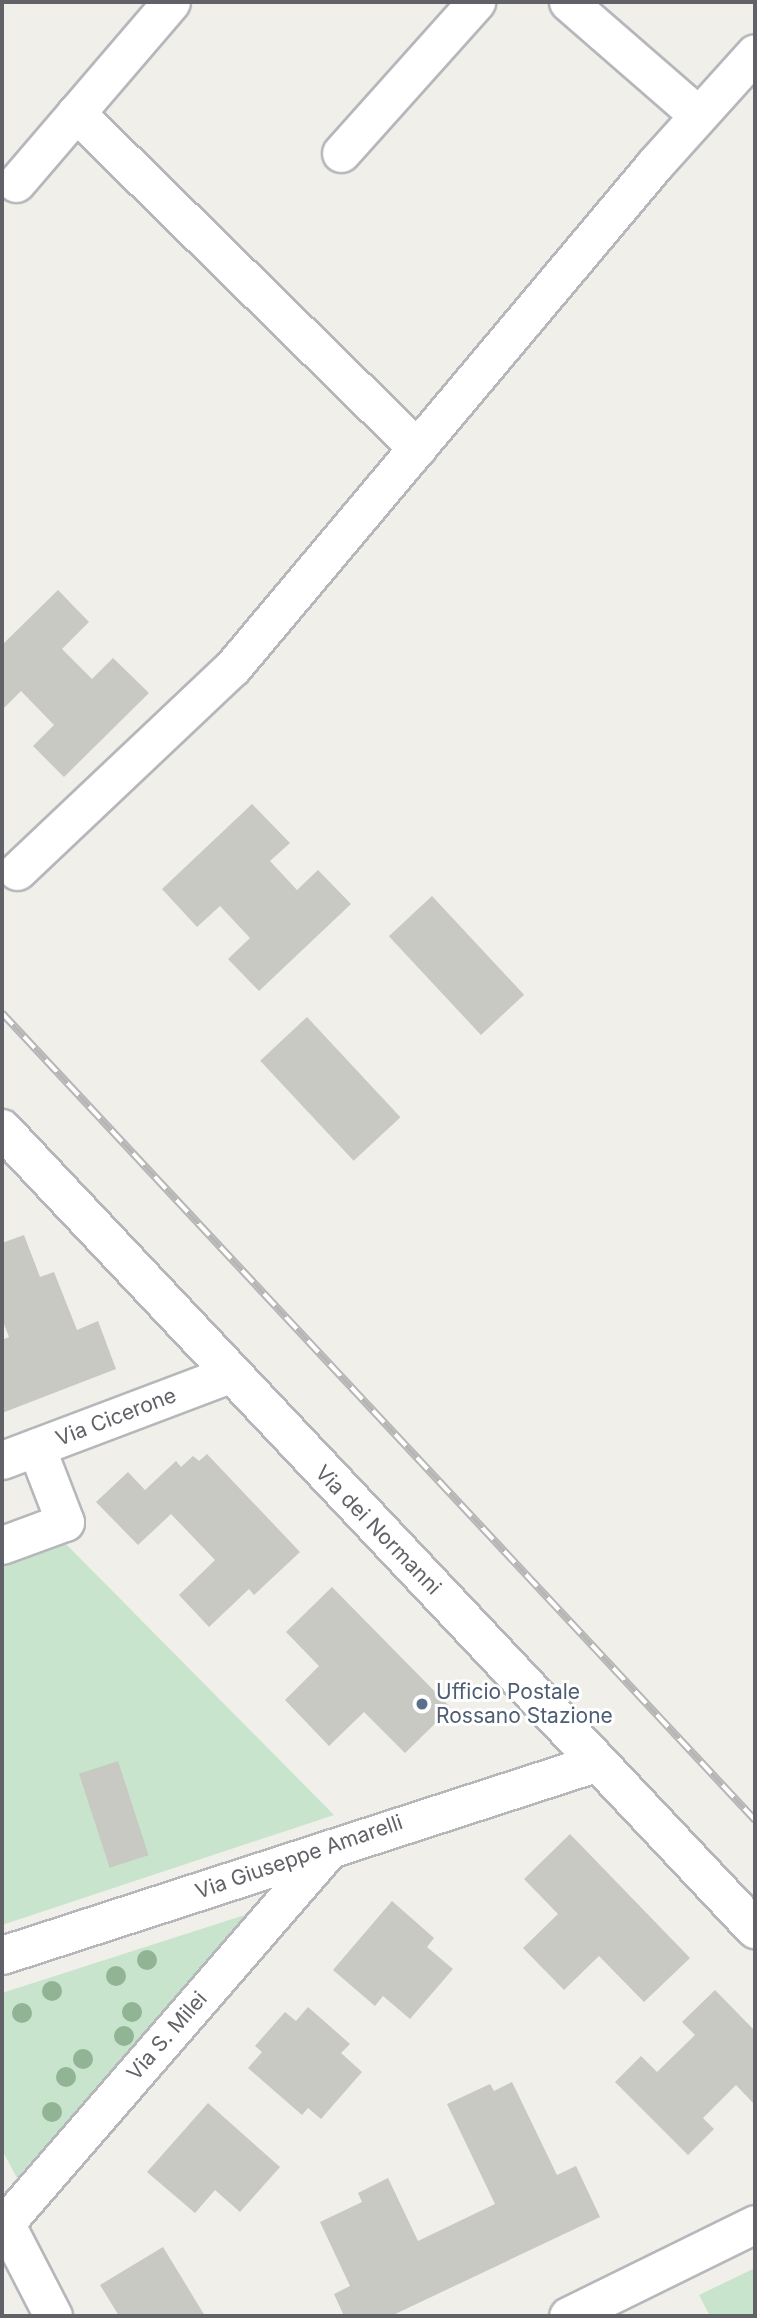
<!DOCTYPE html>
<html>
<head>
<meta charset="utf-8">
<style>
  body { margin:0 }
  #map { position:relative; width:757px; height:2318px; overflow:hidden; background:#f0efe9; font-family:Inter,sans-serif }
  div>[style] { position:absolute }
  .green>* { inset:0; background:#c9e4cd }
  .building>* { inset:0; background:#c8c9c3; transform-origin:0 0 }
  .roads { filter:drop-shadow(2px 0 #b5b7bb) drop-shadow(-2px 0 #b5b7bb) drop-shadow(0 2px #b5b7bb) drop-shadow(0 -2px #b5b7bb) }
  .street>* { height:37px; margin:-18.5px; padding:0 18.5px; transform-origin:18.5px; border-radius:18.5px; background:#fff }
  .secondary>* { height:38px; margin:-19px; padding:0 19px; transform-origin:19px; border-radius:19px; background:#fff }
  .rail>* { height:8px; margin-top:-4px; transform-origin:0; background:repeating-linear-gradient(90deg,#fff 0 16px,#b6b6b7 0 32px); box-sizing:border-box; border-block:2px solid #b6b6b7 }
  .trees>* { width:20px; height:20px; margin:-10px; border-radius:50%; background:#90b494 }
  .dots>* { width:19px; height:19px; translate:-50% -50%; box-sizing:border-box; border:4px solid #fff; border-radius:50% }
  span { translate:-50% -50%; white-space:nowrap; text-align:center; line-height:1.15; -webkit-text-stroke:6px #fff; paint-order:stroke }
  .street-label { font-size:21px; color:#606267 }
  .service-label { font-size:21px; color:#4e5e75 }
  .left { translate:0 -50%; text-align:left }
  .frame { position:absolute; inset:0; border:4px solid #606267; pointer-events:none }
</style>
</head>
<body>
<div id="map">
  <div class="green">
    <i style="clip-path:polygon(62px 1540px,334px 1815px,2px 1925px,2px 1568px,4px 1561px)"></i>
    <i style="clip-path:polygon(251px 1913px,238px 1927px,17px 2178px,2px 2150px,2px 1993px)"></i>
    <i style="clip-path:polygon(755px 2268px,755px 2314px,710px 2316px,699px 2295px)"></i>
  </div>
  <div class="building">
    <i style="clip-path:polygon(58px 590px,89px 622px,62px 649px,92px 679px,113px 658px,149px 693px,64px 777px,33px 746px,54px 725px,21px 691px,2px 710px,2px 645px)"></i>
    <i style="clip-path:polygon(252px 804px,290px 843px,270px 861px,297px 890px,318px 870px,351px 904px,259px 991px,228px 959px,250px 938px,220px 906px,197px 927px,162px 889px)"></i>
    <i style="left:432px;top:896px;width:135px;height:59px;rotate:47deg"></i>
    <i style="left:307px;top:1017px;width:137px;height:64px;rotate:47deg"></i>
    <i style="clip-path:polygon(24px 1235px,40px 1277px,54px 1272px,77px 1330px,98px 1321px,116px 1369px,2px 1413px,2px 1340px,9px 1337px,2px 1319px,2px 1243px)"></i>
    <i style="clip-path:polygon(207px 1454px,300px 1552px,254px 1595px,249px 1589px,209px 1627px,179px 1595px,215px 1560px,171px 1514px,138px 1545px,96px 1502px,128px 1472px,145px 1490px,176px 1461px,181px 1467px,193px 1456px,199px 1461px)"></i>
    <i style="clip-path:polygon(332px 1587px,451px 1708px,405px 1753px,364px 1712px,329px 1746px,285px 1700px,319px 1666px,286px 1632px)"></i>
    <i style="left:118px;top:1761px;width:99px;height:41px;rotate:72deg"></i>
    <i style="clip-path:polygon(570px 1834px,690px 1958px,644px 2002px,599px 1956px,564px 1990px,523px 1948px,558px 1914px,524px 1879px)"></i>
    <i style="clip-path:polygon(392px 1901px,434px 1938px,427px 1947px,453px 1969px,410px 2019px,383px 1996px,375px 2006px,333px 1970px)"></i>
    <i style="clip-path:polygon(715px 1990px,755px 2031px,755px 2105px,736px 2085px,703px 2118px,714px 2129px,688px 2155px,615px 2082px,641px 2056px,657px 2072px,695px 2035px,682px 2022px)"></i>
    <i style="clip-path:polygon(308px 2007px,350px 2044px,341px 2053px,362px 2072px,321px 2119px,308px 2108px,302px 2115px,248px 2068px,262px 2052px,255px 2046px,285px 2012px,296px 2021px)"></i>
    <i style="clip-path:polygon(512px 2082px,557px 2175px,576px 2166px,600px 2217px,391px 2316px,344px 2316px,334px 2294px,350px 2286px,320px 2222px,362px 2202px,358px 2193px,388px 2178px,418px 2241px,495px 2204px,447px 2104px,490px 2084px,494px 2091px)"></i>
    <i style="clip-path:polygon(208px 2103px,280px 2167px,240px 2212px,215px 2190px,195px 2213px,147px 2172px)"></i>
    <i style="clip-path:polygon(163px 2247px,205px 2316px,119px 2316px,100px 2285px)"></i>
  </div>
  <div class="roads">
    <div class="street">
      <i style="left:568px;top:2px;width:172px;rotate:41deg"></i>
      <i style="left:76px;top:113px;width:478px;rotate:44.5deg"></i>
      <i style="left:341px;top:153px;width:203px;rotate:-48.2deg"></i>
      <i style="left:16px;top:183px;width:238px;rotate:-49.4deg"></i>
      <i style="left:17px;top:871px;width:296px;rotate:-43.4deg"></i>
      <i style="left:232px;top:668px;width:658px;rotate:-49.99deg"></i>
      <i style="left:655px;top:164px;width:149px;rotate:-48deg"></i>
      <i style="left:2px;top:1460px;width:244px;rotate:-20.7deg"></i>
      <i style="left:2px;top:1545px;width:67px;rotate:-20.1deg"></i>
      <i style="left:65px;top:1522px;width:80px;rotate:-111.1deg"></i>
      <i style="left:2px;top:1955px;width:626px;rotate:-17.94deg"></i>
      <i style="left:2px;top:2217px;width:111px;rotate:62.7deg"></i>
      <i style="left:2px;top:2227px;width:498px;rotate:-49.1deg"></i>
      <i style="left:568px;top:2316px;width:208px;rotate:-26.2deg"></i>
    </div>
    <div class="secondary">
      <i style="left:2px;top:1129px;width:1099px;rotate:46.73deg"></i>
    </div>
  </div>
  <div class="rail">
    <i style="left:2px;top:1013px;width:1104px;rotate:46.98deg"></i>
  </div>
  <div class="trees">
    <i style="left:147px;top:1960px"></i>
    <i style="left:116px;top:1976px"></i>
    <i style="left:52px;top:1991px"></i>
    <i style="left:132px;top:2012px"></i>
    <i style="left:22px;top:2013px"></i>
    <i style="left:124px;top:2036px"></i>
    <i style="left:83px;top:2059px"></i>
    <i style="left:66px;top:2077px"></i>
    <i style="left:52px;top:2112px"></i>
  </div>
  <div class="dots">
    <i style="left:422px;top:1704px;background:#5c6f8a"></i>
  </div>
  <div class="street-label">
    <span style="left:116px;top:1417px;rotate:-21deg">Via Cicerone</span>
    <span style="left:378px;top:1530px;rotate:46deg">Via dei Normanni</span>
    <span style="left:299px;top:1857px;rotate:-19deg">Via Giuseppe Amarelli</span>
    <span style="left:167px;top:2036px;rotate:-49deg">Via S. Milei</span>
  </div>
  <div class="service-label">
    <span class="left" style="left:436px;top:1704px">Ufficio Postale<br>Rossano Stazione</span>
  </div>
  <div class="frame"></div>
</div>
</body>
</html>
